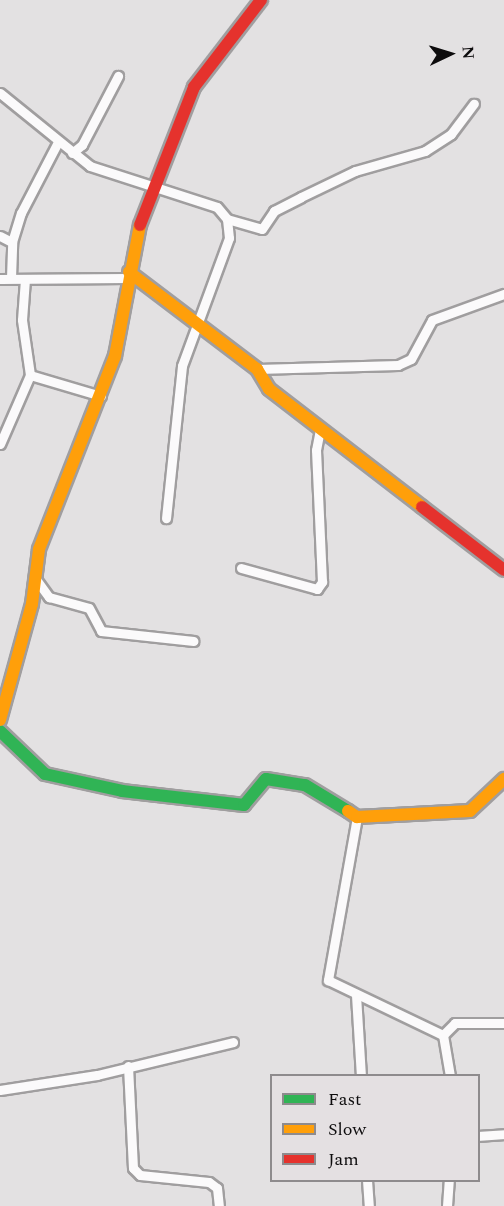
<!DOCTYPE html>
<html>
<head>
<meta charset="utf-8">
<style>
  body { margin:0 }
  #map { position:relative; width:504px; height:1206px; overflow:hidden; background:#e3e1e2; font-family:Spectral,serif }
  div>[style] { position:absolute }
  .roads { filter:drop-shadow(2px 0 #a09e9f) drop-shadow(-2px 0 #a09e9f) drop-shadow(0 2px #a09e9f) drop-shadow(0 -2px #a09e9f) }
  .street>* { height:9px; margin:-4.5px; padding:0 4.5px; transform-origin:4.5px; border-radius:4.5px; background:#fbfafb }
  .fast>* { height:12px; margin:-6px; padding:0 6px; transform-origin:6px; border-radius:6px; background:#30b455 }
  .slow>* { height:12px; margin:-6px; padding:0 6px; transform-origin:6px; border-radius:6px; background:#ff9f0a }
  .jam>* { height:12px; margin:-6px; padding:0 6px; transform-origin:6px; border-radius:6px; background:#e5322d }
  span { translate:-50% -50%; white-space:nowrap; text-align:center; line-height:1.15; -webkit-text-stroke:4.5px #e4e0e2; paint-order:stroke }
  .legend { position:absolute; left:270px; top:1074px; width:210px; height:108px; box-sizing:border-box; background:#e4e0e2; border:2px solid #8e8b8d; margin:0; padding:8px 10px; list-style:none; font-size:18px; color:#0d0c0d }
  .legend li { display:flex; align-items:center; gap:12px; height:30px }
  .legend b { width:30px; border:2px solid #8e8b8d }
  .north { position:absolute; left:420px; top:24px; width:60px; height:60px; -webkit-text-stroke:4px #e4e0e2; paint-order:stroke; rotate:86deg; font-size:16px; font-weight:700; line-height:24px; text-align:center; color:#0d0c0d }
  .north::after { content:''; display:block; margin:auto; width:21px; height:27px; background:#0d0c0d; clip-path:polygon(50% 0,100% 100%,50% 72%,0 100%) }
</style>
</head>
<body>
<div id="map">
  <div class="roads">
    <div class="street">
      <i style="left:0;top:93px;width:116px;rotate:39deg"></i>
      <i style="left:90px;top:166px;width:133px;rotate:17.9deg"></i>
      <i style="left:217px;top:207px;width:16px;rotate:50deg"></i>
      <i style="left:227px;top:219px;width:19px;rotate:84deg"></i>
      <i style="left:229px;top:238px;width:136px;rotate:110.2deg"></i>
      <i style="left:182px;top:366px;width:153px;rotate:96deg"></i>
      <i style="left:72px;top:153px;width:13px;rotate:-39deg"></i>
      <i style="left:82px;top:145px;width:78px;rotate:-62.4deg"></i>
      <i style="left:227px;top:219px;width:36px;rotate:16deg"></i>
      <i style="left:262px;top:229px;width:22px;rotate:-56deg"></i>
      <i style="left:274px;top:211px;width:30px;rotate:-27deg"></i>
      <i style="left:301px;top:197px;width:60px;rotate:-25.7deg"></i>
      <i style="left:355px;top:171px;width:73px;rotate:-15.9deg"></i>
      <i style="left:425px;top:151px;width:31px;rotate:-33deg"></i>
      <i style="left:451px;top:134px;width:38px;rotate:-53deg"></i>
      <i style="left:0;top:236px;width:13px;rotate:27deg"></i>
      <i style="left:11px;top:278px;width:36px;rotate:-88deg"></i>
      <i style="left:12px;top:242px;width:30px;rotate:-73deg"></i>
      <i style="left:21px;top:213px;width:80px;rotate:-62.5deg"></i>
      <i style="left:0;top:279px;width:127px;rotate:-0.5deg"></i>
      <i style="left:25px;top:279px;width:41px;rotate:94.2deg"></i>
      <i style="left:22px;top:320px;width:56px;rotate:81.7deg"></i>
      <i style="left:30px;top:375px;width:74px;rotate:16.5deg"></i>
      <i style="left:257px;top:369px;width:141px;rotate:-1.6deg"></i>
      <i style="left:398px;top:365px;width:14px;rotate:-25deg"></i>
      <i style="left:411px;top:359px;width:44px;rotate:-61.7deg"></i>
      <i style="left:432px;top:320px;width:77px;rotate:-19.9deg"></i>
      <i style="left:0;top:444px;width:75px;rotate:-66.5deg"></i>
      <i style="left:241px;top:568px;width:79px;rotate:15.4deg"></i>
      <i style="left:317px;top:589px;width:9px;rotate:-54deg"></i>
      <i style="left:322px;top:582px;width:132px;rotate:-92.6deg"></i>
      <i style="left:316px;top:450px;width:21px;rotate:-79deg"></i>
      <i style="left:35px;top:578px;width:24px;rotate:54deg"></i>
      <i style="left:49px;top:597px;width:41px;rotate:15.4deg"></i>
      <i style="left:89px;top:608px;width:26px;rotate:62deg"></i>
      <i style="left:101px;top:631px;width:93px;rotate:6.2deg"></i>
      <i style="left:357px;top:817px;width:166px;rotate:100.1deg"></i>
      <i style="left:328px;top:980px;width:127px;rotate:25.6deg"></i>
      <i style="left:356px;top:995px;width:81px;rotate:86.5deg"></i>
      <i style="left:443px;top:1035px;width:17px;rotate:-45deg"></i>
      <i style="left:455px;top:1023px;width:49px"></i>
      <i style="left:443px;top:1035px;width:42px;rotate:80.3deg"></i>
      <i style="left:128px;top:1066px;width:102px;rotate:87.2deg"></i>
      <i style="left:133px;top:1168px;width:10px;rotate:45deg"></i>
      <i style="left:140px;top:1175px;width:69px;rotate:5.8deg"></i>
      <i style="left:209px;top:1182px;width:10px;rotate:37deg"></i>
      <i style="left:217px;top:1188px;width:18px;rotate:84deg"></i>
      <i style="left:0;top:1090px;width:98px;rotate:-8.8deg"></i>
      <i style="left:97px;top:1075px;width:140px;rotate:-13.6deg"></i>
      <i style="left:478px;top:1136px;width:26px;rotate:-4deg"></i>
      <i style="left:367px;top:1180px;width:26px;rotate:86deg"></i>
      <i style="left:447px;top:1206px;width:26px;rotate:-86deg"></i>
    </div>
    <div class="fast">
      <i style="left:0;top:731px;width:62px;rotate:43.7deg"></i>
      <i style="left:45px;top:774px;width:79px;rotate:12.4deg"></i>
      <i style="left:122px;top:791px;width:123px;rotate:6.5deg"></i>
      <i style="left:244px;top:805px;width:34px;rotate:-50deg"></i>
      <i style="left:266px;top:779px;width:39px;rotate:9deg"></i>
      <i style="left:305px;top:785px;width:50px;rotate:31.2deg"></i>
    </div>
    <div class="slow">
      <i style="left:129px;top:272px;width:161px;rotate:37.2deg"></i>
      <i style="left:257px;top:369px;width:23px;rotate:59deg"></i>
      <i style="left:269px;top:389px;width:193px;rotate:37.6deg"></i>
      <i style="left:0;top:720px;width:120px;rotate:-74.6deg"></i>
      <i style="left:32px;top:604px;width:55px;rotate:-82.7deg"></i>
      <i style="left:39px;top:549px;width:207px;rotate:-68.5deg"></i>
      <i style="left:115px;top:356px;width:133px;rotate:-79.2deg"></i>
      <i style="left:348px;top:811px;width:11px;rotate:34deg"></i>
      <i style="left:357px;top:817px;width:113px;rotate:-3deg"></i>
      <i style="left:470px;top:811px;width:47px;rotate:-43.3deg"></i>
    </div>
    <div class="jam">
      <i style="left:140px;top:225px;width:148px;rotate:-68.6deg"></i>
      <i style="left:194px;top:87px;width:110px;rotate:-52.4deg"></i>
      <i style="left:422px;top:507px;width:103px;rotate:37.5deg"></i>
    </div>
  </div>
  <ul class="legend">
  <li><b style="height:8px;background:#30b455"></b>Fast</li>
  <li><b style="height:8px;background:#ff9f0a"></b>Slow</li>
  <li><b style="height:8px;background:#e5322d"></b>Jam</li>
  </ul>
  <div class="north">N</div>
</div>
</body>
</html>
